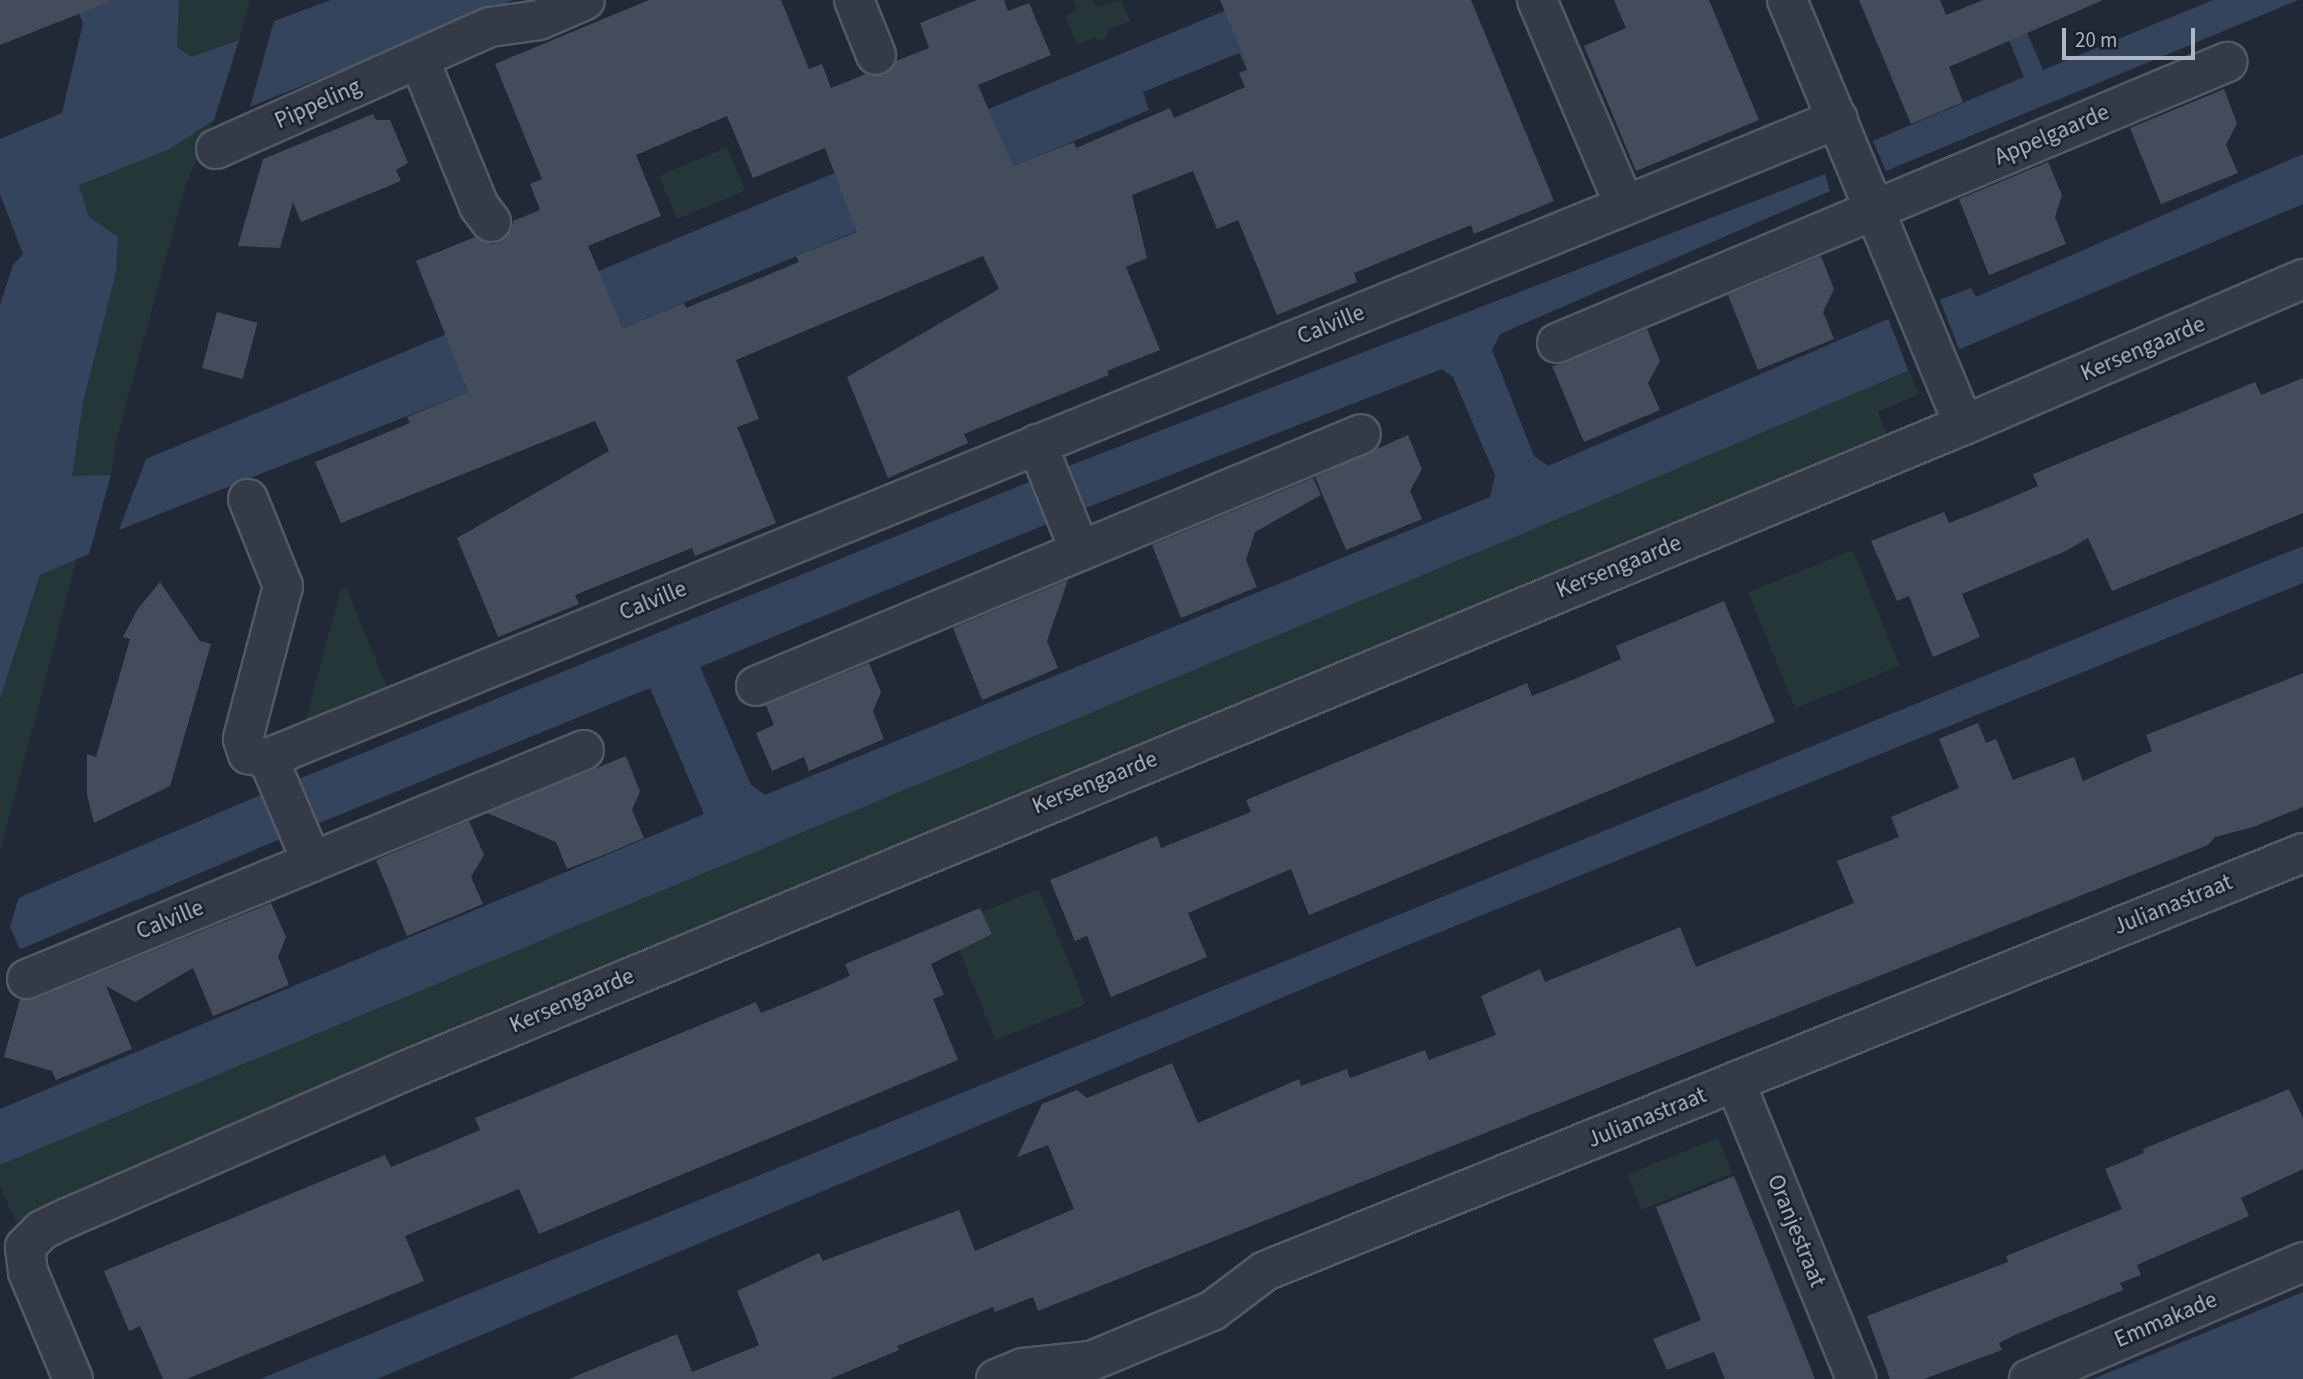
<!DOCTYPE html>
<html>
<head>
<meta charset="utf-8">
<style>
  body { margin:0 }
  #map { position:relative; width:2303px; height:1379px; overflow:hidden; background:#212936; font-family:"Source Sans 3",sans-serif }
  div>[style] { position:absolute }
  .green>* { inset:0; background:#243638; transform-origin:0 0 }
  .water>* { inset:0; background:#35445d; transform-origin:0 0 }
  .pier>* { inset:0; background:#212936; transform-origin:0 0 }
  .building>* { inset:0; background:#424c5b; transform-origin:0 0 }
  .roads { filter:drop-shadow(2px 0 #515964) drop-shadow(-2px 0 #515964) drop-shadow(0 2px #515964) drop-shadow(0 -2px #515964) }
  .minor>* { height:38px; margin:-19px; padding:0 19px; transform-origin:19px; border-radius:19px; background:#343b47 }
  span { translate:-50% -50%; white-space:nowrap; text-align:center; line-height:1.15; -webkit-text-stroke:5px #1a202b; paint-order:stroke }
  .street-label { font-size:23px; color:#aeb6c3 }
  .scale { position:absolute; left:2062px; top:28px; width:133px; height:32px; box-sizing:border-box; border:4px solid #aeb6c3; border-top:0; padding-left:9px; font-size:21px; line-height:24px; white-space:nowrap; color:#aeb6c3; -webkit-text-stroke:5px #1a202b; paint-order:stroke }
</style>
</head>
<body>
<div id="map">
  <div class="green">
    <i style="clip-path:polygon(179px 0,250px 0,239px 40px,191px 57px,177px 47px)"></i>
    <i style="clip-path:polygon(1073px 0,1093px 0,1096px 7px,1121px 0,1130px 21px,1106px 30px,1108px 37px,1098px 41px,1095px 37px,1077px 45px,1065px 16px,1077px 10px)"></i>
    <i style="clip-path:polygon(214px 120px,186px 184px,115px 445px,111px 475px,72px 477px,84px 398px,89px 217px,79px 185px,170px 149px)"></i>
    <i style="left:727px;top:147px;width:47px;height:74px;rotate:67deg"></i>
    <i style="clip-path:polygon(1909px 371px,1919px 394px,1878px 412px,1889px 440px,78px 1190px,16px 1222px,0 1186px,0 1165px)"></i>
    <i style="left:1853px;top:550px;width:125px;height:113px;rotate:68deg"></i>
    <i style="clip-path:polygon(77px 559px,0 852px,0 699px,40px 575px)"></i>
    <i style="clip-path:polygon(346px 587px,387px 687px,305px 722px,341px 589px)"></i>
    <i style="left:1039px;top:889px;width:124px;height:97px;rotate:68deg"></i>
    <i style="left:1718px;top:1138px;width:38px;height:98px;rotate:68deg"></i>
  </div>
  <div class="water">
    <i style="clip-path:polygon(73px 0,179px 0,177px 47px,191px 57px,239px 40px,214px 120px,170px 149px,79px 185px,89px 217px,118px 237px,116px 272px,84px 398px,72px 476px,111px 475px,89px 554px,40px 575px,0 699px,0 305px,13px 265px,23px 254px,0 194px,0 139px,62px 113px,83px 23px)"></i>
    <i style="clip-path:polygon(331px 0,513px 0,250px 107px,274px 21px)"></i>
    <i style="clip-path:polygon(1251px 0,1349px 27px,1247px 70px,1239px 53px,1143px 92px,1149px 110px,623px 328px,620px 320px,601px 327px,464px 383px,468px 392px,119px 530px,146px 459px)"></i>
    <i style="clip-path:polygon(1993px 0,2013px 0,2043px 70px,2213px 0,2298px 0,1886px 171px,1873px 141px,2024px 77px)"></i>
    <i style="clip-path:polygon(evenodd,2303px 154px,2303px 204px,1541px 526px,0 1165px,0 1109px,704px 814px,650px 688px,312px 826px,294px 781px,1066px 467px,1825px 174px,1830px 191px,1500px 334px,1492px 350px,1534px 456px,1548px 466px,1888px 319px,1971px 288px,1976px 297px,2303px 154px,1442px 369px,1453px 377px,1495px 475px,1490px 497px,765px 795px,751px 785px,700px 667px,1083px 509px,1442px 369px)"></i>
    <i style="clip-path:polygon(2303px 546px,2303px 583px,1386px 954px,377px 1379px,260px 1379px)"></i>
    <i style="left:268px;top:792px;width:48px;height:290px;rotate:67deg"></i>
    <i style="clip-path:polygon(2303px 1292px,2303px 1379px,2093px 1379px)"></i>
  </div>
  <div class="pier">
    <i style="left:1939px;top:297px;width:60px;height:55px;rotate:69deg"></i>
    <i style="clip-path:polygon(21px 890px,1px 957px,0 958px,0 899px)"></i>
  </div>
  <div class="building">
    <i style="clip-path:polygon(0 0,108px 0,109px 2px,0 45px)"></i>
    <i style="clip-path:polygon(evenodd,649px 0,781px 0,809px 69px,822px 64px,831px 88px,866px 74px,885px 75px,896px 61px,929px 48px,920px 23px,977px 0,1004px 0,1008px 11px,1029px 3px,1051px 55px,978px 85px,1013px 166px,1074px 142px,1076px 148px,1170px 108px,1174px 118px,1245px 87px,1239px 73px,1247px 70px,1245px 60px,1220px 0,1471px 0,1554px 201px,1474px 234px,1471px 225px,1388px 259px,1354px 273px,1357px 282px,1277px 315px,1238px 220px,1217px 229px,1193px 171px,1132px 195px,1147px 258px,1126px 267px,1160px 350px,1107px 371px,1109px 375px,964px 434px,968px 443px,888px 478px,847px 377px,999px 289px,983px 256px,736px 360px,759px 419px,737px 427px,776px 523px,695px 556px,692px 548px,575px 595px,579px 604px,498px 637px,457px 538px,609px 451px,595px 421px,341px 523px,315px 462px,410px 423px,407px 417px,468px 392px,416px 261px,475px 237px,493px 244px,504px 240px,511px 231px,513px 221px,540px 210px,530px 184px,542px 179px,495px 64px,649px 0,727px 116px,753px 178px,825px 148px,857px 232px,796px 256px,799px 262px,743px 285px,686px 308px,684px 303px,623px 328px,588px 246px,661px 216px,636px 155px,727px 116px)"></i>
    <i style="clip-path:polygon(1614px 0,1709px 0,1759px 120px,1636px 171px,1584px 46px,1626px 28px)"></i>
    <i style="clip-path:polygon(1859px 0,1940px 0,1946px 15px,1983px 0,2103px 0,1949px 67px,1963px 102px,1911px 124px)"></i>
    <i style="clip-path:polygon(2224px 89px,2237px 123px,2226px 145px,2238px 173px,2161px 204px,2130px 128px)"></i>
    <i style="clip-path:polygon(373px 114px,376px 120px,390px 120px,408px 163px,396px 170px,401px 181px,301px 222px,293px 202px,280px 248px,238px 246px,263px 159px)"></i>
    <i style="clip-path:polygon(2048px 162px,2062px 195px,2055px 217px,2066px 244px,1989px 275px,1959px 199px)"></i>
    <i style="clip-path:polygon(1821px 256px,1834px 289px,1823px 312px,1834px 339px,1758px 370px,1728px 295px)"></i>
    <i style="left:217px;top:312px;width:42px;height:58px;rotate:15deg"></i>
    <i style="clip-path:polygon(1647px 329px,1660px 361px,1648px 383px,1660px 410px,1584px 442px,1552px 366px,1565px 363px)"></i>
    <i style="clip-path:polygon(2303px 378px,2303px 513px,2112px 591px,2088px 538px,2066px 551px,1962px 594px,1980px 637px,1933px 657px,1909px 596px,1897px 601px,1871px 541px,1944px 512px,1949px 523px,1994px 505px,2038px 486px,2033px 474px,2255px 382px,2261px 395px)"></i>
    <i style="clip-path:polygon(1408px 435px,1422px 469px,1410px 491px,1422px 519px,1346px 550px,1315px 477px)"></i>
    <i style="clip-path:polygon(1313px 478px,1321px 495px,1255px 532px,1246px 560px,1257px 587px,1181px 618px,1152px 545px)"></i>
    <i style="clip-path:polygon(1068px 580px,1047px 641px,1058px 668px,982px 700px,953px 628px)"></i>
    <i style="clip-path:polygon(160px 582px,200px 641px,211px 644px,170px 786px,94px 823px,87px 795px,87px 754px,96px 757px,130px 639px,123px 637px,137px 610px)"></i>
    <i style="clip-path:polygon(1724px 601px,1775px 722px,1309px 915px,1291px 869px,1188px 913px,1207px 957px,1111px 997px,1087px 936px,1075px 941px,1050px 880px,1157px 836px,1161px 848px,1251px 812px,1246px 800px,1527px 683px,1532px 696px,1577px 678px,1621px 659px,1616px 646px)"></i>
    <i style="clip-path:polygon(869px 663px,881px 692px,873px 711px,884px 739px,809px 771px,804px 757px,772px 771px,756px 733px,774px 725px,766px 705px)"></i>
    <i style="clip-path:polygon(2303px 673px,2303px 807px,2253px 827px,2215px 837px,2208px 845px,1038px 1311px,1033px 1297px,995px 1312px,993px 1307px,897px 1346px,899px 1350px,830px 1379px,569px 1379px,677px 1334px,692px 1372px,757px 1346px,759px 1345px,737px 1291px,819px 1253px,823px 1261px,959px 1210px,975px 1251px,1074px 1209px,1048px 1145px,1017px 1157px,1042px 1104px,1077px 1090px,1087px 1098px,1172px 1063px,1198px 1123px,1299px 1079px,1301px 1086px,1347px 1069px,1350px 1078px,1425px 1050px,1429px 1060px,1496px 1035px,1481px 996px,1540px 969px,1545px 982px,1680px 927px,1696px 967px,1854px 903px,1837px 861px,1899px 837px,1891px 817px,1959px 788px,1939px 739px,1978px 723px,1986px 743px,1996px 739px,2013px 780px,2074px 757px,2083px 781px,2152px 751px,2146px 735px)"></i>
    <i style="clip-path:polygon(626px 756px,640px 791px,632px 810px,644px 838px,606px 854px,567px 869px,556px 842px,487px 813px)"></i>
    <i style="clip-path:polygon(469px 821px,484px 855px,471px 877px,483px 904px,407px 936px,376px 860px)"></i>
    <i style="clip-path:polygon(271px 903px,286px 937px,278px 957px,289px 985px,213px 1016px,193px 968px,135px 1002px,106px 986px,132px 1049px,56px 1080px,52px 1071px,4px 1057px,20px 999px,35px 999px)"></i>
    <i style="clip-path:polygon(980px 908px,992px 934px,931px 964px,944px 995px,933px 999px,958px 1060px,539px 1234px,519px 1189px,405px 1236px,424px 1281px,187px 1379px,163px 1379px,140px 1326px,129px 1331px,104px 1271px,385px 1155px,391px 1167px,435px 1149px,480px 1130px,475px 1118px,756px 1002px,761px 1013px,806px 995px,850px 976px,845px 964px)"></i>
    <i style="clip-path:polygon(2289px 1089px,2303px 1118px,2303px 1169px,2241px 1198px,2249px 1216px,2137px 1265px,2141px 1275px,2120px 1283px,2123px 1290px,2017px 1334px,1999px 1343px,2002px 1350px,1924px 1379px,1890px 1379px,1867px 1316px,2008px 1262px,2006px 1256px,2122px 1209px,2105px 1169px,2144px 1153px,2143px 1149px)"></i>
    <i style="clip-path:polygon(1734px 1176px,1815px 1379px,1725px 1379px,1714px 1352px,1667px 1370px,1653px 1339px,1701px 1320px,1656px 1207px)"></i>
  </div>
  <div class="roads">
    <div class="minor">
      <i style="left:854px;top:0;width:59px;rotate:68.2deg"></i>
      <i style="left:1537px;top:0;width:222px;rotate:66.9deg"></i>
      <i style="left:1787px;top:0;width:460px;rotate:67.4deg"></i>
      <i style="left:419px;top:59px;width:159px;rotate:67.8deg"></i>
      <i style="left:479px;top:206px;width:20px;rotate:53deg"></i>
      <i style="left:216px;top:149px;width:300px;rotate:-24deg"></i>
      <i style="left:490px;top:27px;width:49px;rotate:-8.1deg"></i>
      <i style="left:539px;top:20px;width:50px;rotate:-23.5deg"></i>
      <i style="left:1557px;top:343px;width:727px;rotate:-22.75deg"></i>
      <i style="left:1037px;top:444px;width:115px;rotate:68.1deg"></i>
      <i style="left:248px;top:499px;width:94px;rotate:68.1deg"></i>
      <i style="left:283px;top:586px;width:158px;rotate:104.7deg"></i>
      <i style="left:243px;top:739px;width:16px;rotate:72deg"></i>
      <i style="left:248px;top:754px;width:20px;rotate:11deg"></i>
      <i style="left:268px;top:758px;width:1695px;rotate:-22.15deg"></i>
      <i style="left:756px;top:686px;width:655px;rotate:-22.61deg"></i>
      <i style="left:268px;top:758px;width:113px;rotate:67.1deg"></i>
      <i style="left:27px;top:979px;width:602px;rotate:-22.35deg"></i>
      <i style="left:1735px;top:1082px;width:321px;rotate:67.8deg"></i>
      <i style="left:73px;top:1379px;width:116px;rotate:-112.8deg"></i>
      <i style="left:28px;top:1272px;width:25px;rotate:-97deg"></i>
      <i style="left:25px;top:1247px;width:24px;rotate:-45deg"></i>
      <i style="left:42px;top:1230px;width:28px;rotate:-26deg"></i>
      <i style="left:67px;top:1218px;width:363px;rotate:-23.5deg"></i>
      <i style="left:400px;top:1073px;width:1693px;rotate:-22.51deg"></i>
      <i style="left:1964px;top:425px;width:369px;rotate:-23.3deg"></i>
      <i style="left:996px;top:1379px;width:29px;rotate:-22deg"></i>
      <i style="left:1023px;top:1368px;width:68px;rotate:-5.9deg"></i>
      <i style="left:1091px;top:1361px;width:131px;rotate:-22.5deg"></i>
      <i style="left:1212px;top:1311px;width:66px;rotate:-37deg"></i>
      <i style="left:1265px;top:1271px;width:1119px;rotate:-21.93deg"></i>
      <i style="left:2029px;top:1379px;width:298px;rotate:-23.1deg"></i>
    </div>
  </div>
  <div class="street-label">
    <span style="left:318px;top:104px;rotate:-24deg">Pippeling</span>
    <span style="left:2052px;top:135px;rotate:-23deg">Appelgaarde</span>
    <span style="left:1331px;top:325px;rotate:-22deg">Calville</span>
    <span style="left:2143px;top:349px;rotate:-23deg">Kersengaarde</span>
    <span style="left:1619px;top:567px;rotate:-22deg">Kersengaarde</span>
    <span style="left:653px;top:601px;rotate:-22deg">Calville</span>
    <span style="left:1095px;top:783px;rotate:-22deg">Kersengaarde</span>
    <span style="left:2173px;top:905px;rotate:-22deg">Julianastraat</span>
    <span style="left:170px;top:920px;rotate:-22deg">Calville</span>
    <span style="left:572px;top:1001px;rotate:-23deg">Kersengaarde</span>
    <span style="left:1647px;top:1118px;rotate:-22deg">Julianastraat</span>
    <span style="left:1796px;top:1231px;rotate:68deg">Oranjestraat</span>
    <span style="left:2166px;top:1320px;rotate:-23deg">Emmakade</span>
  </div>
  <div class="scale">20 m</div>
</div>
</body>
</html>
